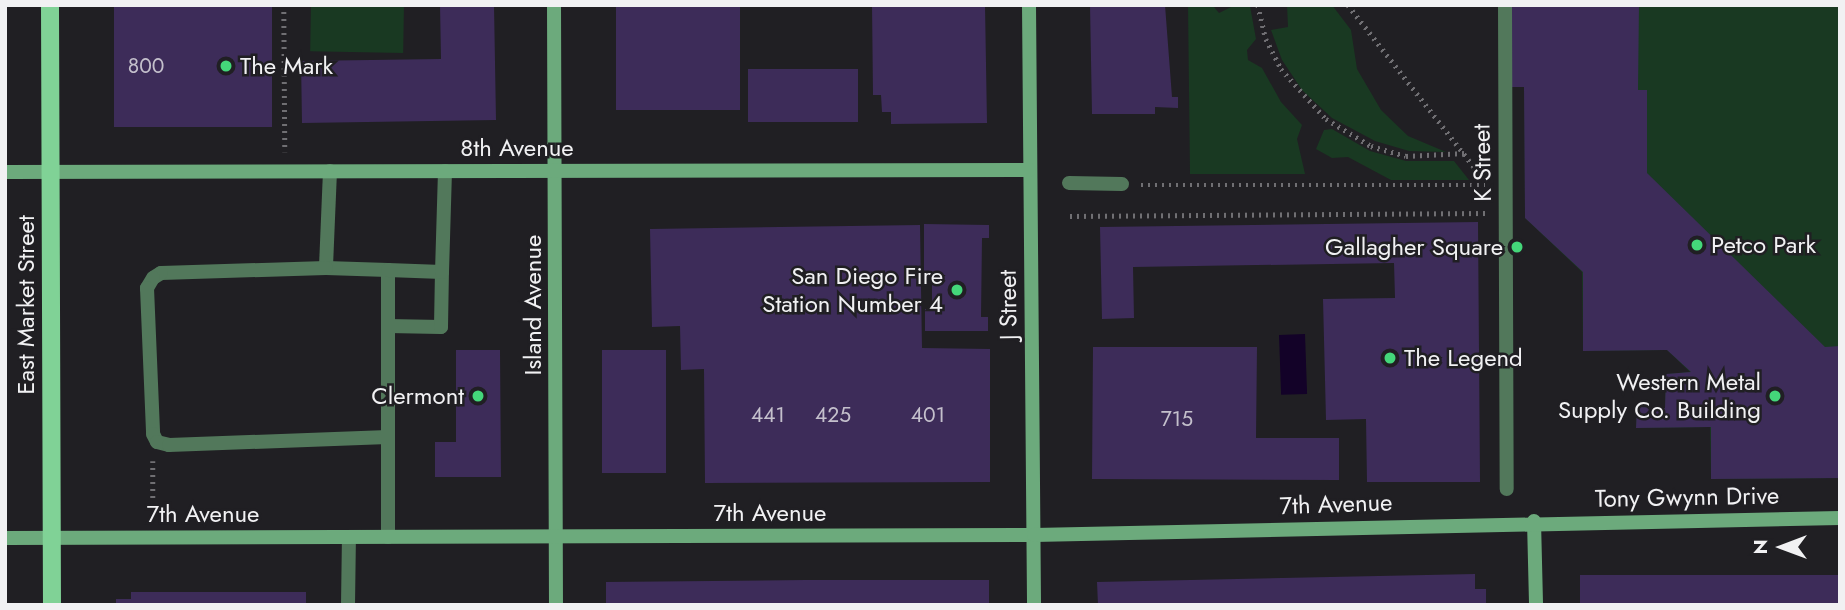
<!DOCTYPE html>
<html>
<head>
<meta charset="utf-8">
<style>
  body { margin:0 }
  #map { position:relative; width:1845px; height:610px; overflow:hidden; background:#201f23; font-family:Jost,sans-serif }
  div>[style] { position:absolute }
  .green>* { inset:0; background:#193922; transform-origin:0 0 }
  .water>* { inset:0; background:#130228; transform-origin:0 0 }
  .building>* { inset:0; background:#3d2c59; transform-origin:0 0 }
  .path>* { height:4.5px; margin-top:-2.25px; transform-origin:0; background:repeating-linear-gradient(90deg,#706f73 0 2px,transparent 0 7px) }
  .lane>* { height:14px; margin:-7px; padding:0 7px; transform-origin:7px; border-radius:7px; background:#52785b }
  .street>* { height:14px; margin:-7px; padding:0 7px; transform-origin:7px; border-radius:7px; background:#52785b }
  .secondary>* { height:14px; margin:-7px; padding:0 7px; transform-origin:7px; border-radius:7px; background:#6caa7c }
  .primary>* { height:18px; margin:-9px; padding:0 9px; transform-origin:9px; border-radius:9px; background:#80d296 }
  .dots>* { width:19px; height:19px; translate:-50% -50%; box-sizing:border-box; border:4px solid #201f23; border-radius:50% }
  span { translate:-50% -50%; white-space:nowrap; text-align:center; line-height:1.15; -webkit-text-stroke:5px #201f23; paint-order:stroke }
  .number-label { font-size:21px; color:#c4c0cc }
  .number-label span { -webkit-text-stroke-width:0 }
  .poi-label { font-size:24px; color:#f1f1f3 }
  .left { translate:0 -50%; text-align:left }
  .right { translate:-100% -50%; text-align:right }
  .street-label { font-size:24px; color:#f1f1f3 }
  .frame { position:absolute; inset:0; border:7px solid #f1f1f3; pointer-events:none }
  .north { position:absolute; left:1747px; top:512px; width:70px; height:70px; -webkit-text-stroke:5px #201f23; paint-order:stroke; rotate:270deg; font-size:19px; font-weight:700; line-height:28px; text-align:center; color:#f1f1f3 }
  .north::after { content:''; display:block; margin:auto; width:24px; height:32px; background:#f1f1f3; clip-path:polygon(50% 0,100% 100%,50% 72%,0 100%) }
</style>
</head>
<body>
<div id="map">
  <div class="green">
    <i style="left:404px;top:5px;width:48px;height:93px;rotate:91deg"></i>
    <i style="clip-path:polygon(1188px 5px,1214px 7px,1219px 13px,1233px 6px,1250px 6px,1256px 39px,1247px 50px,1248px 60px,1262px 68px,1281px 102px,1302px 125px,1297px 139px,1305px 174px,1190px 174px)"></i>
    <i style="clip-path:polygon(1287px 5px,1332px 5px,1351px 30px,1357px 69px,1381px 110px,1408px 136px,1446px 152px,1409px 151px,1375px 141px,1332px 118px,1302px 90px,1282px 60px,1271px 30px,1288px 27px)"></i>
    <i style="clip-path:polygon(1524px 5px,1840px 5px,1840px 478px,1711px 479px,1710px 427px,1636px 428px,1637px 407px,1665px 408px,1666px 374px,1690px 372px,1667px 350px,1583px 351px,1582px 272px,1525px 218px)"></i>
    <i style="clip-path:polygon(1332px 129px,1370px 151px,1406px 161px,1454px 161px,1469px 180px,1391px 180px,1348px 157px,1332px 158px,1316px 149px,1324px 130px)"></i>
  </div>
  <div class="water">
    <i style="left:1305px;top:334px;width:60px;height:26px;rotate:88deg"></i>
  </div>
  <div class="building">
    <i style="left:114px;top:5px;width:158px;height:122px"></i>
    <i style="clip-path:polygon(440px 5px,494px 5px,496px 120px,302px 123px,301px 61px,441px 59px)"></i>
    <i style="left:616px;top:5px;width:124px;height:105px"></i>
    <i style="clip-path:polygon(872px 5px,985px 5px,987px 123px,891px 124px,891px 112px,882px 112px,881px 95px,873px 95px)"></i>
    <i style="clip-path:polygon(1090px 5px,1165px 5px,1172px 97px,1178px 97px,1178px 108px,1155px 107px,1155px 114px,1092px 114px)"></i>
    <i style="clip-path:polygon(1509px 5px,1639px 5px,1638px 90px,1647px 90px,1647px 173px,1825px 347px,1840px 346px,1840px 478px,1711px 479px,1711px 427px,1636px 428px,1637px 407px,1665px 408px,1666px 374px,1691px 372px,1667px 350px,1583px 351px,1583px 272px,1525px 218px,1524px 87px,1510px 87px)"></i>
    <i style="left:748px;top:69px;width:110px;height:53px"></i>
    <i style="clip-path:polygon(1478px 222px,1480px 482px,1367px 482px,1366px 419px,1326px 420px,1323px 299px,1395px 298px,1394px 263px,1133px 267px,1134px 318px,1102px 319px,1100px 227px)"></i>
    <i style="clip-path:polygon(924px 224px,989px 225px,989px 238px,982px 238px,981px 317px,988px 317px,988px 331px,925px 331px,925px 309px,932px 309px,932px 271px,924px 271px)"></i>
    <i style="clip-path:polygon(920px 225px,922px 348px,990px 349px,990px 482px,705px 483px,704px 369px,681px 370px,680px 326px,652px 327px,650px 229px)"></i>
    <i style="clip-path:polygon(1093px 347px,1257px 347px,1256px 438px,1339px 438px,1339px 480px,1092px 479px)"></i>
    <i style="clip-path:polygon(456px 350px,500px 350px,501px 477px,435px 477px,435px 442px,456px 442px)"></i>
    <i style="left:602px;top:350px;width:64px;height:123px"></i>
    <i style="clip-path:polygon(1475px 574px,1475px 589px,1486px 589px,1486px 605px,1098px 605px,1097px 582px)"></i>
    <i style="left:1840px;top:575px;width:30px;height:260px;rotate:90deg"></i>
    <i style="clip-path:polygon(806px 580px,989px 580px,989px 605px,606px 605px,606px 582px)"></i>
    <i style="clip-path:polygon(131px 592px,306px 592px,306px 605px,116px 605px,116px 599px,131px 599px)"></i>
  </div>
  <div class="path">
    <i style="left:284px;top:5px;width:147px;rotate:89.6deg"></i>
    <i style="left:1258px;top:5px;width:35px;rotate:77deg"></i>
    <i style="left:1266px;top:39px;width:34px;rotate:63deg"></i>
    <i style="left:1281px;top:69px;width:67px;rotate:48deg"></i>
    <i style="left:1326px;top:119px;width:52px;rotate:31deg"></i>
    <i style="left:1371px;top:146px;width:36px;rotate:16deg"></i>
    <i style="left:1406px;top:156px;width:59px;rotate:-2.9deg"></i>
    <i style="left:1348px;top:5px;width:222px;rotate:52.1deg"></i>
    <i style="left:1141px;top:185px;width:344px"></i>
    <i style="left:1070px;top:216px;width:417px;rotate:-0.4deg"></i>
    <i style="left:153px;top:461px;width:40px;rotate:90deg"></i>
  </div>
  <div class="lane">
    <i style="left:330px;top:171px;width:97px;rotate:92.4deg"></i>
    <i style="left:326px;top:268px;width:62px;rotate:1.8deg"></i>
    <i style="left:326px;top:268px;width:165px;rotate:178.3deg"></i>
    <i style="left:161px;top:273px;width:9px;rotate:148deg"></i>
    <i style="left:153px;top:278px;width:12px;rotate:121deg"></i>
    <i style="left:147px;top:288px;width:146px;rotate:87.6deg"></i>
    <i style="left:153px;top:434px;width:9px;rotate:63deg"></i>
    <i style="left:157px;top:442px;width:12px;rotate:14deg"></i>
    <i style="left:169px;top:445px;width:219px;rotate:-2.1deg"></i>
    <i style="left:388px;top:326px;width:53px;rotate:1.1deg"></i>
    <i style="left:441px;top:327px;width:55px;rotate:-89deg"></i>
    <i style="left:388px;top:537px;width:267px;rotate:-90deg"></i>
    <i style="left:388px;top:270px;width:54px;rotate:2.1deg"></i>
    <i style="left:442px;top:272px;width:101px;rotate:-88.3deg"></i>
    <i style="left:348px;top:605px;width:68px;rotate:-89.2deg"></i>
  </div>
  <div class="street">
    <i style="left:1505px;top:5px;width:484px;rotate:89.8deg"></i>
    <i style="left:1069px;top:183px;width:53px;rotate:1.1deg"></i>
  </div>
  <div class="secondary">
    <i style="left:554px;top:5px;width:600px;rotate:89.81deg"></i>
    <i style="left:1029px;top:5px;width:600px;rotate:89.52deg"></i>
    <i style="left:5px;top:172px;width:1024px;rotate:-0.11deg"></i>
    <i style="left:1534px;top:521px;width:84px;rotate:88.6deg"></i>
    <i style="left:5px;top:538px;width:1029px;rotate:-0.17deg"></i>
    <i style="left:1034px;top:535px;width:806px;rotate:-1.21deg"></i>
  </div>
  <div class="primary">
    <i style="left:50px;top:5px;width:600px;rotate:89.81deg"></i>
  </div>
  <div class="dots">
    <i style="left:226px;top:66px;background:#44d77a"></i>
    <i style="left:1697px;top:245px;background:#44d77a"></i>
    <i style="left:1517px;top:247px;background:#44d77a"></i>
    <i style="left:957px;top:290px;background:#44d77a"></i>
    <i style="left:1390px;top:358px;background:#44d77a"></i>
    <i style="left:478px;top:396px;background:#44d77a"></i>
    <i style="left:1775px;top:396px;background:#44d77a"></i>
  </div>
  <div class="number-label">
    <span style="left:146px;top:66px">800</span>
    <span style="left:768px;top:415px">441</span>
    <span style="left:833px;top:415px">425</span>
    <span style="left:928px;top:415px">401</span>
    <span style="left:1177px;top:419px">715</span>
  </div>
  <div class="poi-label">
    <span class="left" style="left:240px;top:66px">The Mark</span>
    <span class="left" style="left:1711px;top:245px">Petco Park</span>
    <span class="right" style="left:1503px;top:247px">Gallagher Square</span>
    <span class="right" style="left:943px;top:290px">San Diego Fire<br>Station Number 4</span>
    <span class="left" style="left:1404px;top:358px">The Legend</span>
    <span class="right" style="left:1761px;top:396px">Western Metal<br>Supply Co. Building</span>
    <span class="right" style="left:464px;top:396px">Clermont</span>
  </div>
  <div class="street-label">
    <span style="left:517px;top:148px">8th Avenue</span>
    <span style="left:1482px;top:163px;rotate:-91deg">K Street</span>
    <span style="left:26px;top:305px;rotate:-90deg">East Market Street</span>
    <span style="left:533px;top:305px;rotate:-90deg">Island Avenue</span>
    <span style="left:1008px;top:305px;rotate:-91deg">J Street</span>
    <span style="left:1687px;top:497px;rotate:-1deg">Tony Gwynn Drive</span>
    <span style="left:1336px;top:504px;rotate:-2deg">7th Avenue</span>
    <span style="left:770px;top:513px">7th Avenue</span>
    <span style="left:203px;top:514px">7th Avenue</span>
  </div>
  <div class="frame"></div>
  <div class="north">N</div>
</div>
</body>
</html>
